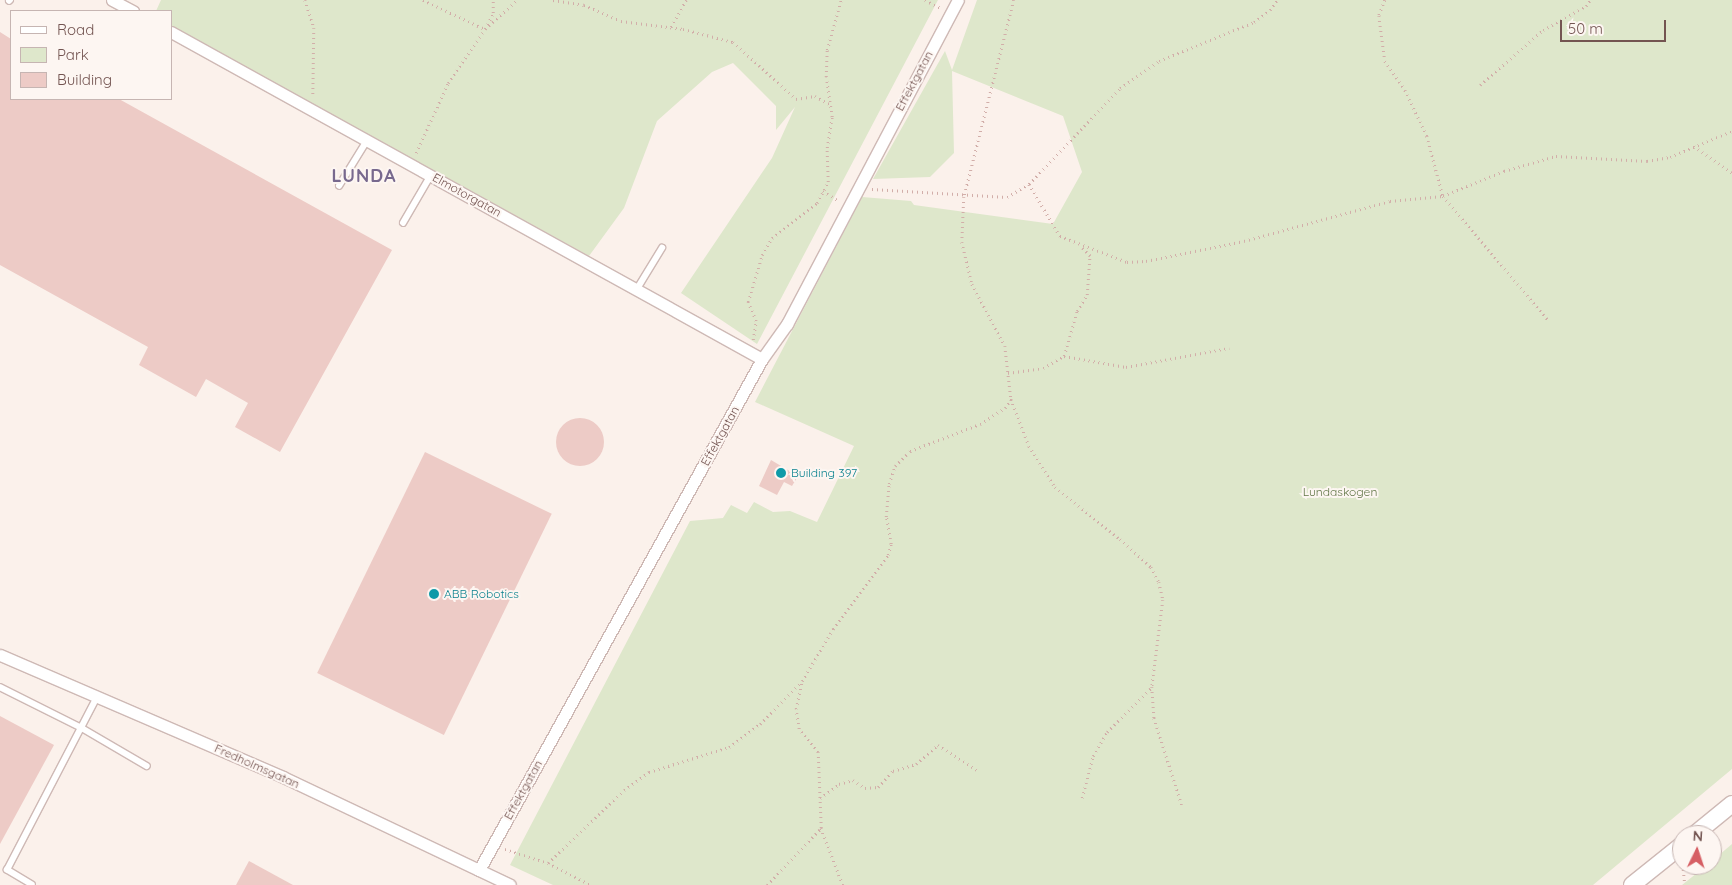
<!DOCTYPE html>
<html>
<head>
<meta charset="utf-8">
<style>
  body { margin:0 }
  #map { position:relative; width:1732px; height:885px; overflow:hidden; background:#fbf1eb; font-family:Quicksand,sans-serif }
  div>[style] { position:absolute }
  .green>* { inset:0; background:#dee7cb }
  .building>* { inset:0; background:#edcbc6; transform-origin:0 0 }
  .round { border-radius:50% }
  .path>* { height:2.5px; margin-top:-1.25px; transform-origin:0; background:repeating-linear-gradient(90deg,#d2aea9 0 1px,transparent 0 5px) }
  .roads { filter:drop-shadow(1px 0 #ceb9b5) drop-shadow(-1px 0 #ceb9b5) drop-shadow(0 1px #ceb9b5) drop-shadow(0 -1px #ceb9b5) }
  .lane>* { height:5.5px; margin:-2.75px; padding:0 2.75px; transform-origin:2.75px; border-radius:2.75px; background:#fff }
  .street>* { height:11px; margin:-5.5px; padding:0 5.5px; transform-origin:5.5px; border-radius:5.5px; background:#fff }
  .secondary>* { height:16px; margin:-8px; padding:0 8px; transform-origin:8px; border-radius:8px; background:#fff }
  .dots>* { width:14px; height:14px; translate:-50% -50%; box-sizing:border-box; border:2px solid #fdf6f2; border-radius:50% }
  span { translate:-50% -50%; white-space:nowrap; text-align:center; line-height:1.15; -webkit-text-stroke:4px #fdf6f2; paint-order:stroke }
  .street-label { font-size:12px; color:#735451 }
  .culture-label { font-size:12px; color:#0d838f }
  .left { translate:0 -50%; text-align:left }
  .park-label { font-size:12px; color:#64784a }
  .district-label { font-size:18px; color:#78698e; font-weight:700; letter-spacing:1px }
  .legend { position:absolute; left:10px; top:10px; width:162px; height:90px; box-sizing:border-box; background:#fdf6f2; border:1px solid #c6b5b2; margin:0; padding:6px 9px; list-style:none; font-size:15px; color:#735451 }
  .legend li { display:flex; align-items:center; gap:10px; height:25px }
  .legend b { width:25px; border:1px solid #c6b5b2 }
  .north { position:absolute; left:1672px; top:825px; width:50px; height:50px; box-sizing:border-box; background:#fdf6f2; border:1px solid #c6b5b2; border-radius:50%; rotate:4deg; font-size:14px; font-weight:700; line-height:20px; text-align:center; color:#735451 }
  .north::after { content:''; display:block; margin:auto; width:18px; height:22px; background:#d65f64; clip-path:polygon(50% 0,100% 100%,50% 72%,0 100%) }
  .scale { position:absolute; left:1560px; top:20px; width:106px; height:22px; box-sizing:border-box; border:2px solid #735451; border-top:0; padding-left:6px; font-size:15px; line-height:18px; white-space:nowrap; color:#735451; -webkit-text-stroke:4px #fdf6f2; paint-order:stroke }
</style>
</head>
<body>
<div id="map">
  <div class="green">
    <i style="clip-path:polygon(161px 0,938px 0,757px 344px,681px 293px,772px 158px,795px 107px,776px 130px,776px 106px,733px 63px,712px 72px,657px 121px,624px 208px,589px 256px,171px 26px,171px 11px,156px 11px)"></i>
    <i style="clip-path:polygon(977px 0,1732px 0,1732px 769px,1593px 885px,553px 885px,510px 865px,690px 521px,723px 518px,731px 505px,747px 513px,754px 502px,773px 512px,790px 511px,817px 522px,854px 446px,755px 402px,862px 197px,911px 201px,914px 205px,1053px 224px,1082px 172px,1063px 116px,952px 71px,954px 153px,930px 177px,873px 179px,945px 51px,952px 70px)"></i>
    <i style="clip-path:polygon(1732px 844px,1732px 885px,1682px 885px,1707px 865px,1712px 865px,1712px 861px)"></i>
  </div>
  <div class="building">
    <i style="clip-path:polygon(0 32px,11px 39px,11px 99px,119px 99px,392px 250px,280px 452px,235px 427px,248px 403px,206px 379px,196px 397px,139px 365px,148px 347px,0 265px)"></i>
    <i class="round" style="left:556px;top:418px;width:48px;height:48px"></i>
    <i style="left:425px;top:452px;width:141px;height:246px;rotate:26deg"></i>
    <i style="clip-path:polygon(771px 460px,798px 476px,792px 486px,784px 482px,777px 495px,759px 486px)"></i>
    <i style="clip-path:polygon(0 716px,54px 745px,0 844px)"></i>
    <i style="clip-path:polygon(249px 861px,293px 885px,236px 885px)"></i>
  </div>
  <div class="path">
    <i style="left:305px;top:0;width:29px;rotate:72deg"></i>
    <i style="left:314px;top:28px;width:68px;rotate:90.8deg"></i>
    <i style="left:423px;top:0;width:68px;rotate:25.1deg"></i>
    <i style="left:485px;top:29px;width:18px;rotate:-63deg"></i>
    <i style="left:493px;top:13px;width:13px;rotate:-90deg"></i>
    <i style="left:553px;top:0;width:31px;rotate:9deg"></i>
    <i style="left:584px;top:5px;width:40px;rotate:23.4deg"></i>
    <i style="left:621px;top:21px;width:63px;rotate:7.4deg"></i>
    <i style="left:683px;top:29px;width:52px;rotate:14.6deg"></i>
    <i style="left:733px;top:42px;width:85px;rotate:42.1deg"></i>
    <i style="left:796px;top:99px;width:19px;rotate:-9deg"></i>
    <i style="left:815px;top:96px;width:18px;rotate:29deg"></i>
    <i style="left:925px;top:0;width:18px;rotate:27deg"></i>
    <i style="left:1014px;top:0;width:203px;rotate:104.2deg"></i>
    <i style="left:964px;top:197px;width:45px;rotate:92.5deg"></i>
    <i style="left:962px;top:242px;width:43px;rotate:76.6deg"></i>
    <i style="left:972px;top:284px;width:70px;rotate:62deg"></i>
    <i style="left:1005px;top:346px;width:53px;rotate:83.5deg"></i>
    <i style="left:1011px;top:399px;width:50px;rotate:69deg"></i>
    <i style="left:1029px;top:446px;width:49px;rotate:57.6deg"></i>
    <i style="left:1055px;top:487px;width:83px;rotate:38.7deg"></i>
    <i style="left:1120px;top:539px;width:42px;rotate:42.1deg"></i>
    <i style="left:1151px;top:567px;width:17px;rotate:62deg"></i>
    <i style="left:1159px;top:582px;width:18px;rotate:77deg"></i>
    <i style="left:1163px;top:600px;width:88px;rotate:97.2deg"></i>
    <i style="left:1152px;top:687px;width:31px;rotate:86deg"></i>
    <i style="left:1154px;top:718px;width:91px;rotate:72.2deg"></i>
    <i style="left:1385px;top:0;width:17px;rotate:111deg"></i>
    <i style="left:1379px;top:16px;width:45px;rotate:82.4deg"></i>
    <i style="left:1385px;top:61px;width:35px;rotate:55deg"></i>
    <i style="left:1405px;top:90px;width:51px;rotate:64.4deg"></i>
    <i style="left:1427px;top:136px;width:62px;rotate:75.1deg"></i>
    <i style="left:1443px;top:196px;width:164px;rotate:49.7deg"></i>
    <i style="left:671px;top:27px;width:31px;rotate:-61deg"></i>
    <i style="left:1480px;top:85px;width:84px;rotate:-41.1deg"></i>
    <i style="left:1543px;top:30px;width:49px;rotate:-29.2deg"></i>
    <i style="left:1586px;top:6px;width:7px;rotate:-56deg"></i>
    <i style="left:1694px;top:146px;width:47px;rotate:35.4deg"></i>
    <i style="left:416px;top:153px;width:77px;rotate:-65.4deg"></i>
    <i style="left:448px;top:83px;width:65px;rotate:-55.6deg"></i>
    <i style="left:485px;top:29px;width:43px;rotate:-42.2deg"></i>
    <i style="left:1029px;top:184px;width:61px;rotate:59.2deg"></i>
    <i style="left:1060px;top:236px;width:72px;rotate:21.2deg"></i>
    <i style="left:1127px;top:262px;width:19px;rotate:-3deg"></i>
    <i style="left:1146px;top:261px;width:100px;rotate:-11.5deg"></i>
    <i style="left:1244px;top:241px;width:151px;rotate:-15.3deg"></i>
    <i style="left:1390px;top:201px;width:53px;rotate:-5.4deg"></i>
    <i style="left:1443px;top:196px;width:66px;rotate:-22.3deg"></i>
    <i style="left:1504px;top:171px;width:54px;rotate:-16.1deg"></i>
    <i style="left:1556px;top:156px;width:91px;rotate:3.1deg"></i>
    <i style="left:1647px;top:161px;width:23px;rotate:-10deg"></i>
    <i style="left:1670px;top:157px;width:67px;rotate:-22.8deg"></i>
    <i style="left:872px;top:189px;width:135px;rotate:3.4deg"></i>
    <i style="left:1007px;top:197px;width:26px;rotate:-31deg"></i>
    <i style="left:1029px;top:184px;width:132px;rotate:-46.5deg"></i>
    <i style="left:1120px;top:88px;width:47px;rotate:-34.7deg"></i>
    <i style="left:1159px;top:61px;width:103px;rotate:-22.3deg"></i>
    <i style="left:1254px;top:22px;width:20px;rotate:-37deg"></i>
    <i style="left:1270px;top:10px;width:12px;rotate:-55deg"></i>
    <i style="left:823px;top:191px;width:19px;rotate:32deg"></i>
    <i style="left:753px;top:340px;width:19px;rotate:-81deg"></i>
    <i style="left:756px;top:321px;width:21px;rotate:-113deg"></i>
    <i style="left:748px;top:302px;width:49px;rotate:-73.4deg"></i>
    <i style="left:762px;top:255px;width:20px;rotate:-60deg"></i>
    <i style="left:772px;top:238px;width:57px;rotate:-37.9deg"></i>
    <i style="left:817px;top:203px;width:24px;rotate:-62deg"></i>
    <i style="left:828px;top:182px;width:34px;rotate:-92deg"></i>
    <i style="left:827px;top:148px;width:31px;rotate:-81deg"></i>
    <i style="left:832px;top:117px;width:40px;rotate:-98.5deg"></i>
    <i style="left:826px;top:77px;width:27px;rotate:-88deg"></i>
    <i style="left:827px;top:50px;width:52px;rotate:-74.4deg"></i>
    <i style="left:1064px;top:356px;width:63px;rotate:10.1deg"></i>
    <i style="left:1126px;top:367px;width:105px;rotate:-10.5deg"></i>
    <i style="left:1008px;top:373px;width:35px;rotate:-8deg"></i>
    <i style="left:1043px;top:368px;width:24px;rotate:-30deg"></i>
    <i style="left:1064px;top:356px;width:47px;rotate:-73.9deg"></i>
    <i style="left:1077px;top:311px;width:19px;rotate:-58deg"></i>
    <i style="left:1087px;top:295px;width:39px;rotate:-86deg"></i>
    <i style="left:1090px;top:256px;width:11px;rotate:-135deg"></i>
    <i style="left:820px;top:798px;width:24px;rotate:-36deg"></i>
    <i style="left:839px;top:784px;width:15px;rotate:-16deg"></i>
    <i style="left:853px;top:780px;width:14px;rotate:34deg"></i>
    <i style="left:865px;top:788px;width:13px;rotate:-4deg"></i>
    <i style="left:878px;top:787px;width:22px;rotate:-47deg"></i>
    <i style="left:893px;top:771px;width:24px;rotate:-17deg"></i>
    <i style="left:916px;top:764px;width:29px;rotate:-41deg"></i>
    <i style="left:938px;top:745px;width:46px;rotate:32.7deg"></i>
    <i style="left:1082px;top:798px;width:43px;rotate:-75.3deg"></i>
    <i style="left:1093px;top:756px;width:28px;rotate:-60deg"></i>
    <i style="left:1107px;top:732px;width:64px;rotate:-45deg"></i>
    <i style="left:821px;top:828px;width:61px;rotate:68.9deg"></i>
    <i style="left:505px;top:849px;width:45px;rotate:18deg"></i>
    <i style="left:548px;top:863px;width:48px;rotate:27.1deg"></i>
    <i style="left:548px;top:863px;width:105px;rotate:-43.8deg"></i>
    <i style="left:624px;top:790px;width:31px;rotate:-36deg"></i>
    <i style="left:649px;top:772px;width:84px;rotate:-17.4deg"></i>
    <i style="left:729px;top:747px;width:39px;rotate:-37deg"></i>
    <i style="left:760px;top:724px;width:59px;rotate:-45.7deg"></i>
    <i style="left:1683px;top:865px;width:20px;rotate:84deg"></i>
    <i style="left:767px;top:885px;width:79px;rotate:-46.5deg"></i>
    <i style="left:821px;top:828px;width:76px;rotate:-92.3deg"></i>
    <i style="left:818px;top:752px;width:30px;rotate:-130deg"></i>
    <i style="left:799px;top:729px;width:20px;rotate:-99deg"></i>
    <i style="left:796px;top:709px;width:29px;rotate:-78deg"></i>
    <i style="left:802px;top:681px;width:61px;rotate:-59.2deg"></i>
    <i style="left:833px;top:629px;width:92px;rotate:-53.4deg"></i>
    <i style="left:888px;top:555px;width:11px;rotate:-75deg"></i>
    <i style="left:891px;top:544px;width:27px;rotate:-100deg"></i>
    <i style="left:886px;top:517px;width:33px;rotate:-85deg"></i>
    <i style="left:889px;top:484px;width:19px;rotate:-72deg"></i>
    <i style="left:895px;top:466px;width:21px;rotate:-45deg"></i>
    <i style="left:910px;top:451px;width:75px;rotate:-21.1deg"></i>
    <i style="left:980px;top:424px;width:30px;rotate:-33deg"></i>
    <i style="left:1005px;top:408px;width:11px;rotate:-56deg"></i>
  </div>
  <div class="roads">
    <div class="lane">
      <i style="left:9px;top:1px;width:1px;rotate:-45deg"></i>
      <i style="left:339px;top:186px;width:55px;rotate:-58.3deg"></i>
      <i style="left:403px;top:223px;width:56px;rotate:-59.7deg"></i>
      <i style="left:637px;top:289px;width:48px;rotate:-58.6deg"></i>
      <i style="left:0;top:687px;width:92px;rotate:26.6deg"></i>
      <i style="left:82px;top:728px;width:75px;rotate:30.3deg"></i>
      <i style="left:32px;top:885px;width:29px;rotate:-149deg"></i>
      <i style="left:7px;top:870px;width:195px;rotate:-62.5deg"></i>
    </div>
    <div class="street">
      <i style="left:112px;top:0;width:24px;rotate:28deg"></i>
      <i style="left:171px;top:32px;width:675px;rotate:28.96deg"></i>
      <i style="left:0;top:655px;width:308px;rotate:23.3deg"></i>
      <i style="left:283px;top:777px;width:251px;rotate:25.4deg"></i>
      <i style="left:479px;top:870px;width:584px;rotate:-61.02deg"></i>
      <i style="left:762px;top:359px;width:43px;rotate:-54.5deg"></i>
      <i style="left:787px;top:324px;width:366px;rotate:-62.2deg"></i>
    </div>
    <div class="secondary">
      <i style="left:1694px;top:835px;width:49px;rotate:-39.2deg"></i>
      <i style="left:1632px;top:885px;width:64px;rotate:-38.7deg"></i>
    </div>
  </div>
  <div class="dots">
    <i style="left:781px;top:473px;background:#0f9aa8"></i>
    <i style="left:434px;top:594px;background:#0f9aa8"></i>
  </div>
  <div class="street-label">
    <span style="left:914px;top:81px;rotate:-62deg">Effektgatan</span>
    <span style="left:467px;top:195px;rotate:29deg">Elmotorgatan</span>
    <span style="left:720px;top:436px;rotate:-61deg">Effektgatan</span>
    <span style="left:257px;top:766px;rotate:24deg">Fredholmsgatan</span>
    <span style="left:523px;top:790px;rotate:-61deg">Effektgatan</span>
  </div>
  <div class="culture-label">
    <span class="left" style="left:791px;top:473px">Building 397</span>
    <span class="left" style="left:444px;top:594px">ABB Robotics</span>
  </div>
  <div class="park-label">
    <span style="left:1340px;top:492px">Lundaskogen</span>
  </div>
  <div class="district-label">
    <span style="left:364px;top:176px">LUNDA</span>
  </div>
  <ul class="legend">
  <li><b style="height:6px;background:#fff"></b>Road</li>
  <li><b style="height:14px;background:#dee7cb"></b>Park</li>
  <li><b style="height:14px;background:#edcbc6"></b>Building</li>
  </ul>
  <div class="north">N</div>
  <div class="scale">50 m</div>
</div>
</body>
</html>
